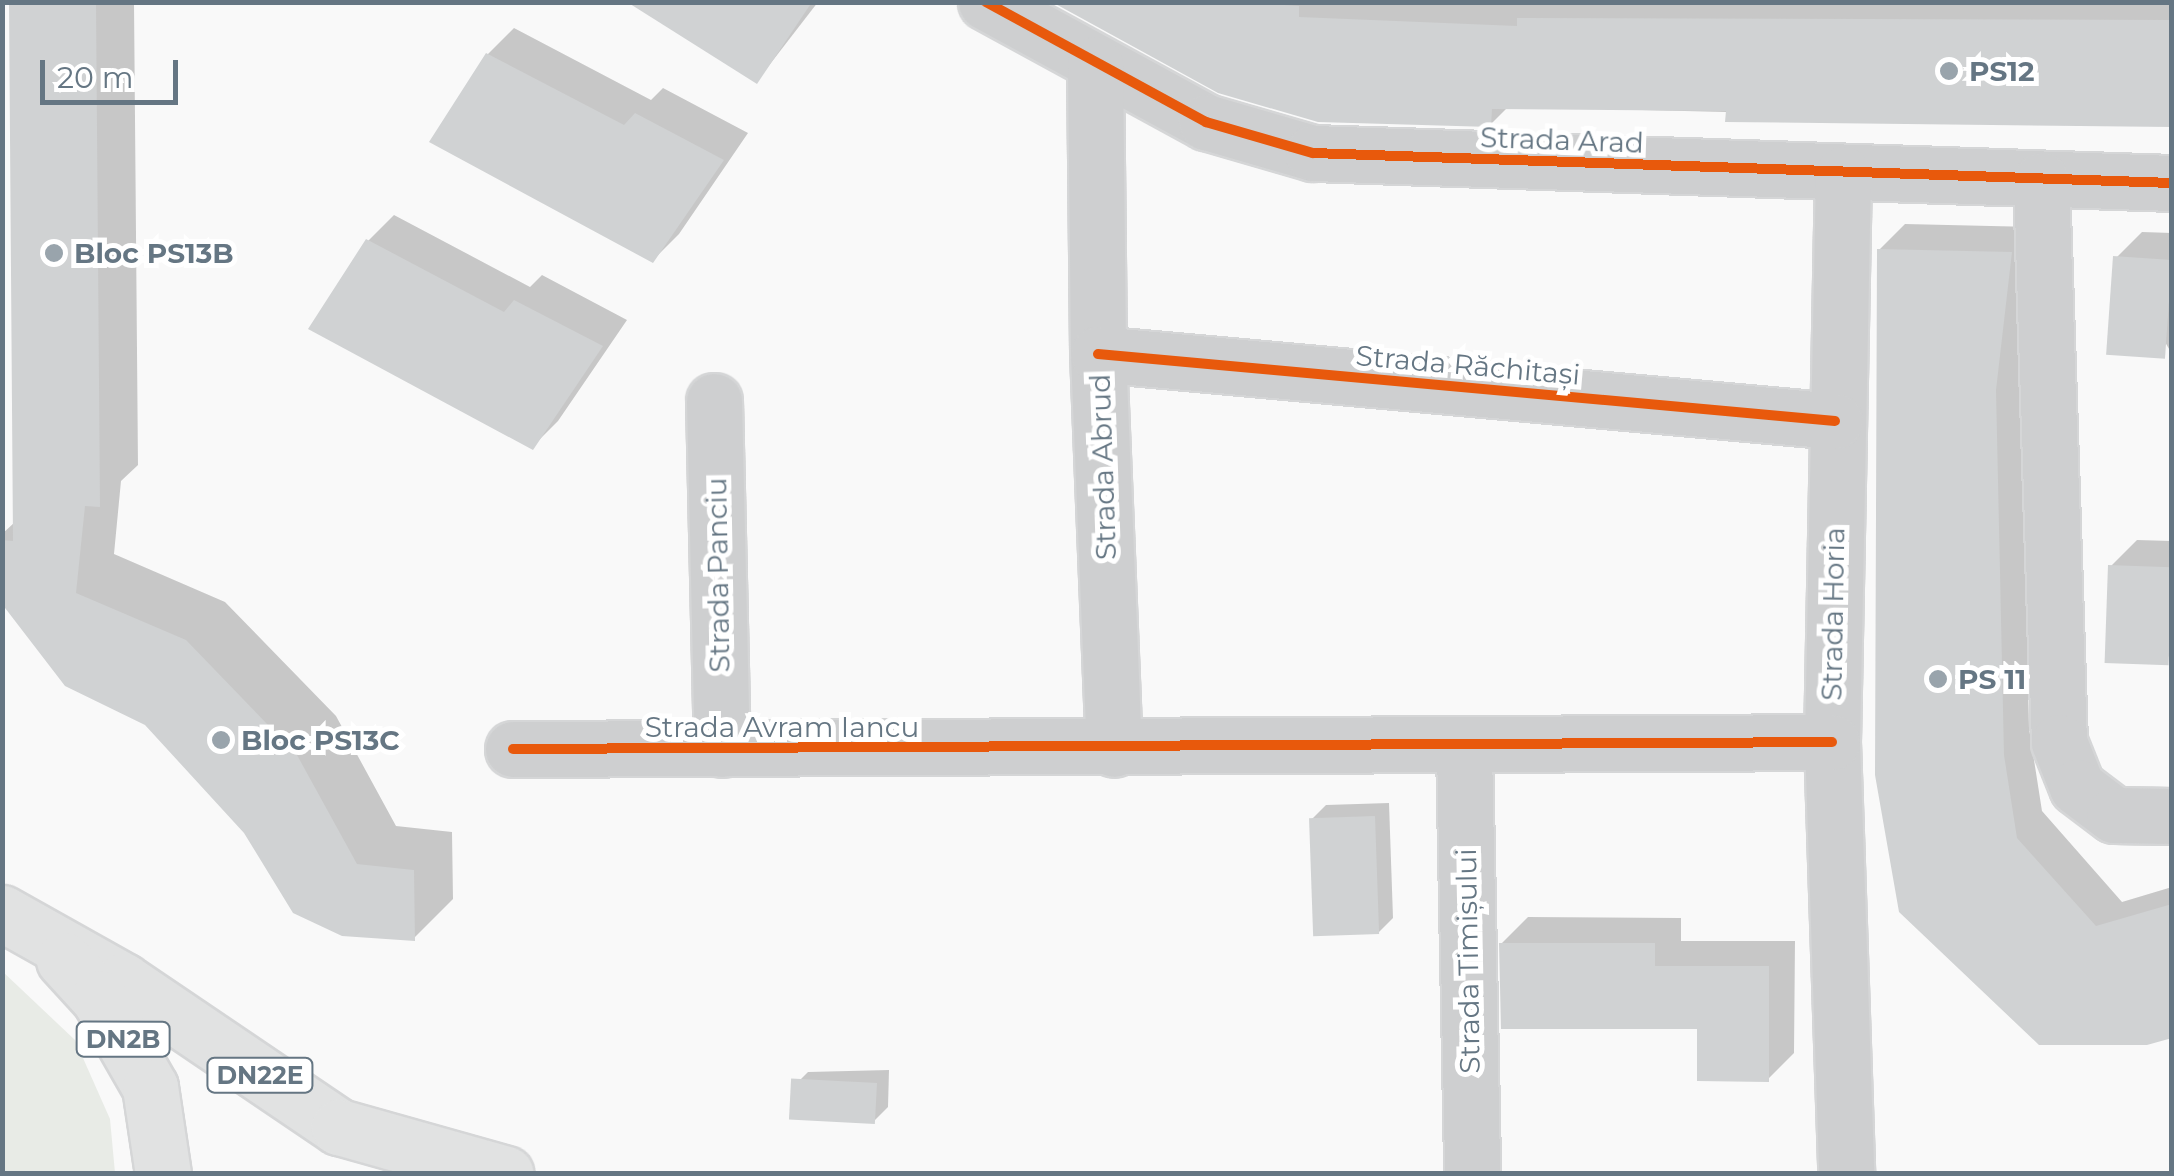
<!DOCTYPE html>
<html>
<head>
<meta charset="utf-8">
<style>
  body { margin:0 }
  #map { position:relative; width:2174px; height:1176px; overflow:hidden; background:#f9f9f9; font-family:Montserrat,sans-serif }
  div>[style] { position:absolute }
  .green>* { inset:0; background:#e8ebe6 }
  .shadow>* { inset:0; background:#0003 }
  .building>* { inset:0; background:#d0d2d3; transform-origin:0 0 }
  .roads { filter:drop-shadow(2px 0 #d5d6d7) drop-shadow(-2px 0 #d5d6d7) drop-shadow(0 2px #d5d6d7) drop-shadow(0 -2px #d5d6d7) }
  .minor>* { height:55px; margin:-27.5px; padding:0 27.5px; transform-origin:27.5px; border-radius:27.5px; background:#cecfd0 }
  .primary>* { height:55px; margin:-27.5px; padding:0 27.5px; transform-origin:27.5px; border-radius:27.5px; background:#e1e2e2 }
  .cycleway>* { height:10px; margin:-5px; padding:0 5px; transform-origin:5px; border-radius:5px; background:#e8590c }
  .dots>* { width:28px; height:28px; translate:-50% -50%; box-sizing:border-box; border:5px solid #fff; border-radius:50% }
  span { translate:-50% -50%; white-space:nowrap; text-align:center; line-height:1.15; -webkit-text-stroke:10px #fff; paint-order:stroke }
  .shield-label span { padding:2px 8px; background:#fff; border:2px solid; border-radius:8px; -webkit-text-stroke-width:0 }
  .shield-label { font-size:25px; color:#657683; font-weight:700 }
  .poi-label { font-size:28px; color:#657683; font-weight:700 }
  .left { translate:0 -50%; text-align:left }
  .street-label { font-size:28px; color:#657683 }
  .frame { position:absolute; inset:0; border:5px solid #657683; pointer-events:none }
  .scale { position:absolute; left:40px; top:60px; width:138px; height:45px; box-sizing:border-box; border:5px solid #657683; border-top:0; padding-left:12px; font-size:30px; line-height:35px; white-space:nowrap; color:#657683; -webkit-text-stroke:8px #fff; paint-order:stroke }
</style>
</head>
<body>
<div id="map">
  <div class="green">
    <i style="clip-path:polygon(2px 971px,75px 1040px,110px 1119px,115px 1173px,3px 1173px)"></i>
  </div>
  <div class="shadow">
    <i style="clip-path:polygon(10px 2px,134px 2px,138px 465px,121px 481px,114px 554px,225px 602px,336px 716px,396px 826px,452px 832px,453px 899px,414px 938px,246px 832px,147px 723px,2px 599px,2px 534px,15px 522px)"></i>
    <i style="clip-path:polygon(632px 2px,818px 2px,757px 81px)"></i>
    <i style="clip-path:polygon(1057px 2px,2172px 2px,2172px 122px,1508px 107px,1490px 125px)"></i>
    <i style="clip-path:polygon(514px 28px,651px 100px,663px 88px,748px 133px,679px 234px,653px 260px,432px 142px,488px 54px)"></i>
    <i style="clip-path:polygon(394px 215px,530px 287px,542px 275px,627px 320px,558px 421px,532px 447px,368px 241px)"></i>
    <i style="clip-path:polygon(1905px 224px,2037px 227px,2021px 363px,2029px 728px,2042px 811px,2122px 902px,2172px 887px,2172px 1035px,2040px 1043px,1879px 250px)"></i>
    <i style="clip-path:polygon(2142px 232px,2172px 233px,2172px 354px,2116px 258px)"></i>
    <i style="clip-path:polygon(2137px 540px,2172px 541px,2172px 662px,2111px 566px)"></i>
    <i style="clip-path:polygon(1389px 803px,1393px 918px,1379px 932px,1312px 819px,1326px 805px)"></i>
    <i style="clip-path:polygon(1528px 917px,1681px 918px,1681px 941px,1795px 941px,1794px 1053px,1768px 1079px,1699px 1027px,1501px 944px)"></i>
    <i style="clip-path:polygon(889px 1070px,888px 1107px,874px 1121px,794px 1086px,808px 1072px)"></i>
  </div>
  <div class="building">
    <i style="clip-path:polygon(9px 2px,96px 2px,100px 507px,85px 506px,76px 593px,186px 640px,297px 755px,357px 864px,414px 870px,415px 941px,342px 936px,293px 913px,244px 833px,145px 725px,65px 686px,2px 604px,2px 540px,13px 541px)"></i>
    <i style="clip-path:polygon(627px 2px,812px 2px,757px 84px)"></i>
    <i style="clip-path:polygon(1052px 2px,1242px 2px,1299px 6px,1299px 17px,1517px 26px,1517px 18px,2172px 20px,2172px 127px,1725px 122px,1726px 111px,1492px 109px,1491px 127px,1318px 122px,1218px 93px)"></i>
    <i style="clip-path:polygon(486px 53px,624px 125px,635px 113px,724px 160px,653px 263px,429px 142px)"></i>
    <i style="clip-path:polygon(366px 239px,504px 312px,514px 300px,603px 346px,533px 450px,308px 329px)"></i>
    <i style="clip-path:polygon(1877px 249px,2012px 252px,1996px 390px,2004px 755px,2017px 838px,2096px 926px,2172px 904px,2172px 1038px,2147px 1045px,2039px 1045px,1899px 912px,1875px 775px)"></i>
    <i style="left:2113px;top:256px;width:59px;height:99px;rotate:4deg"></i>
    <i style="left:2108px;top:565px;width:64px;height:98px;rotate:2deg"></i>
    <i style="left:1375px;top:816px;width:118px;height:66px;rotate:88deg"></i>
    <i style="clip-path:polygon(1499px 943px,1655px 943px,1655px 966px,1769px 966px,1769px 1082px,1697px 1081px,1697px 1029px,1501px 1029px)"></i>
    <i style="left:877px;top:1083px;width:41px;height:86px;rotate:93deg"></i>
  </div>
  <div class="roads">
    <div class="minor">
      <i style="left:986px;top:2px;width:251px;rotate:28.6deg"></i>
      <i style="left:1206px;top:122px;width:111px;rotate:16.2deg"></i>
      <i style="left:1313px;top:153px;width:860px;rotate:2deg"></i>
      <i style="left:1095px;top:64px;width:290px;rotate:89.4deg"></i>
      <i style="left:1098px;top:354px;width:395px;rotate:87.7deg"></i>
      <i style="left:1843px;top:174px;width:568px;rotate:91.11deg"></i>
      <i style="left:1832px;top:742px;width:432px;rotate:88.1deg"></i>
      <i style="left:2041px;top:180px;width:562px;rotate:88.17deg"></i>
      <i style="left:2059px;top:742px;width:48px;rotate:68.2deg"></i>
      <i style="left:2077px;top:787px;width:46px;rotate:37.1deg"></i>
      <i style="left:2114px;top:815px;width:58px;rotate:1deg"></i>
      <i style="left:1098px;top:354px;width:740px;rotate:5.19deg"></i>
      <i style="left:714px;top:401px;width:348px;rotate:88.7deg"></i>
      <i style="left:1464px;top:748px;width:426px;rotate:88.9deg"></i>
      <i style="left:513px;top:749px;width:1319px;rotate:-0.3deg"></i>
    </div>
    <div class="primary">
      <i style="left:2px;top:913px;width:139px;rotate:29.3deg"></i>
      <i style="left:123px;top:981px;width:261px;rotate:34.1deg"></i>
      <i style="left:339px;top:1127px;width:173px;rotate:15.7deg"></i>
      <i style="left:64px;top:960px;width:52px;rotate:47.4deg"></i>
      <i style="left:99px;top:998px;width:103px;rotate:60.2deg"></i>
      <i style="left:150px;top:1087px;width:88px;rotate:81.5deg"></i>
    </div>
  </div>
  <div class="cycleway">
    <i style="left:986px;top:2px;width:251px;rotate:28.6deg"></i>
    <i style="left:1206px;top:122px;width:111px;rotate:16.2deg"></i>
    <i style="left:1313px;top:153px;width:860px;rotate:2deg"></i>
    <i style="left:1098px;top:354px;width:740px;rotate:5.19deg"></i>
    <i style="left:513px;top:749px;width:1319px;rotate:-0.3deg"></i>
  </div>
  <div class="dots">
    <i style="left:1949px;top:71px;background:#99a4ac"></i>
    <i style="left:54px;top:253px;background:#99a4ac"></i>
    <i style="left:1938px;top:679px;background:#99a4ac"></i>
    <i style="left:221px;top:740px;background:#99a4ac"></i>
  </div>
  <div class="shield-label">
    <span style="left:123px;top:1039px">DN2B</span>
    <span style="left:260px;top:1075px">DN22E</span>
  </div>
  <div class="poi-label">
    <span class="left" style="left:1969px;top:71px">PS12</span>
    <span class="left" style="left:74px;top:253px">Bloc PS13B</span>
    <span class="left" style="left:1958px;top:679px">PS 11</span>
    <span class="left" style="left:241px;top:740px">Bloc PS13C</span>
  </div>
  <div class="street-label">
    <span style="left:1562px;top:140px;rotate:2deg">Strada Arad</span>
    <span style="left:1468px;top:365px;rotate:5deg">Strada Răchitași</span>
    <span style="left:1103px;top:467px;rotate:-92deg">Strada Abrud</span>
    <span style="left:718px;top:575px;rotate:-91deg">Strada Panciu</span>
    <span style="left:1833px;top:614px;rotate:-89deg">Strada Horia</span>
    <span style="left:782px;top:727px">Strada Avram Iancu</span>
    <span style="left:1468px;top:961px;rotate:-91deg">Strada Timișului</span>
  </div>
  <div class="frame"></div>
  <div class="scale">20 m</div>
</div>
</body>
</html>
